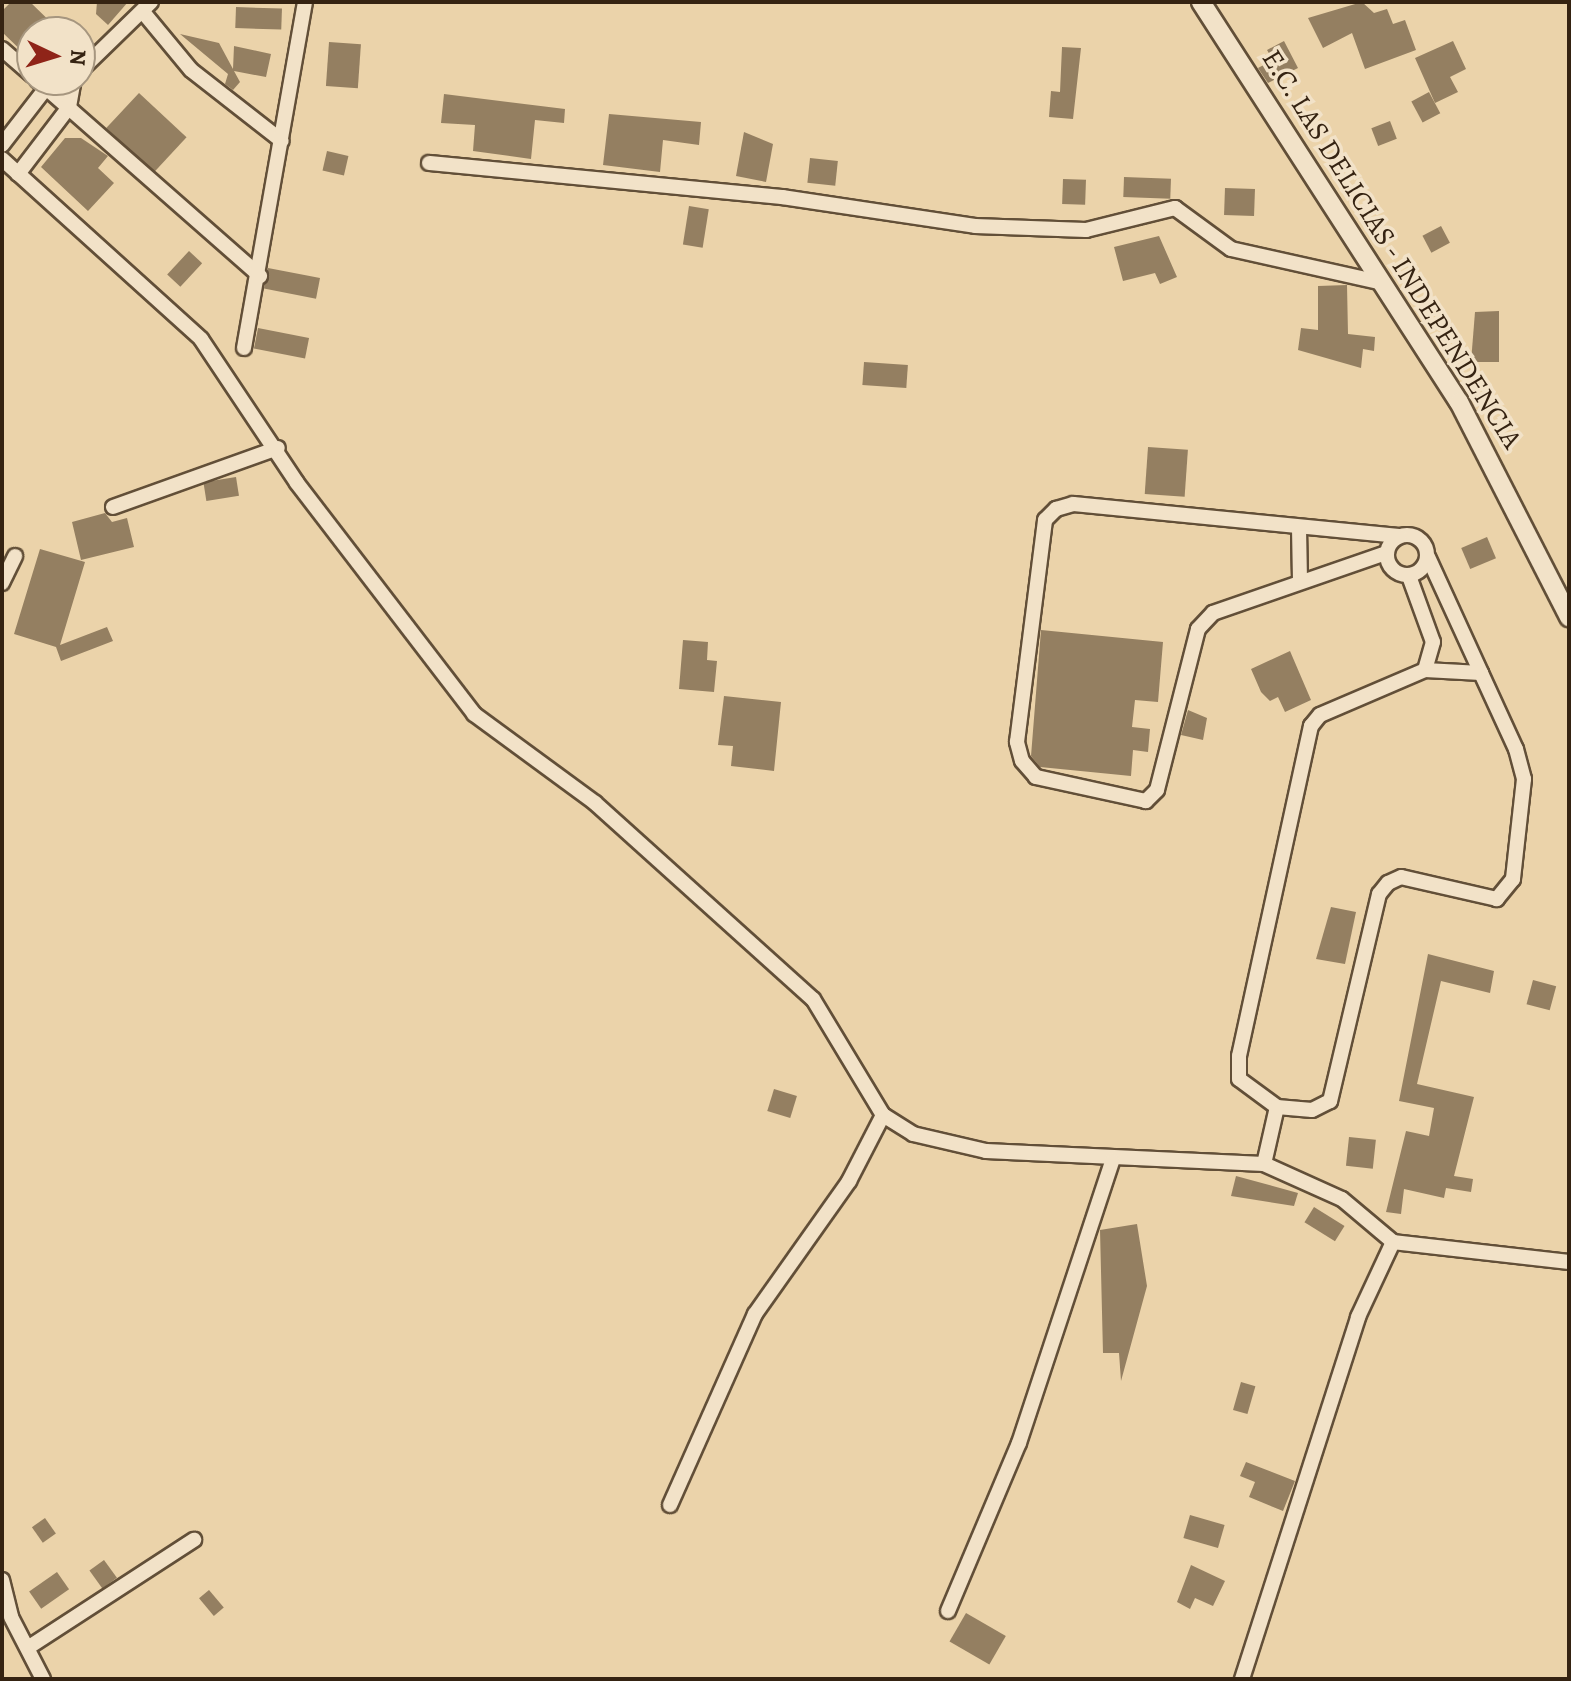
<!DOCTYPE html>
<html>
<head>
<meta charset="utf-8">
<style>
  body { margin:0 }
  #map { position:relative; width:1571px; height:1681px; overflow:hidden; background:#ebd3aa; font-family:Alegreya,serif }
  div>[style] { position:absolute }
  .building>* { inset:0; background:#947f61; transform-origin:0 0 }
  .roads { filter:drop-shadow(2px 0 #624f38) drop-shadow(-2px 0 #624f38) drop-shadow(0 2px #624f38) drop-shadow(0 -2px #624f38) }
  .minor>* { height:14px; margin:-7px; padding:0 7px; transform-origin:7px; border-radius:7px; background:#f2e2c8 }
  .minor>.ring { margin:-7px; padding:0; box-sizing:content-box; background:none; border:14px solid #f2e2c8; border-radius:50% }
  .tertiary>* { height:18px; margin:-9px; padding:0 9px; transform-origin:9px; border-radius:9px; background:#f2e2c8 }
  span { translate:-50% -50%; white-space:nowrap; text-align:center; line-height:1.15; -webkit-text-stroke:7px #f2e2c8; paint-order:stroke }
  .street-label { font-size:28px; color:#352312 }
  .frame { position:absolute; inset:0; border:4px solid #352312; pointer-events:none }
  .north { position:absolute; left:16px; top:16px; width:80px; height:80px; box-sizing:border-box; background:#f2e2c8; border:2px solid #a6967f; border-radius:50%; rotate:94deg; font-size:22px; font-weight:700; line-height:32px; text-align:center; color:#352312 }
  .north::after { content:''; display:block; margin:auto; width:28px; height:36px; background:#8f2418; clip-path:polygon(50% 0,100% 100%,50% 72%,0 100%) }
</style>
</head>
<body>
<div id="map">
  <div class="building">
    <i style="clip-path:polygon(11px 2px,30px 2px,61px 32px,32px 32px,32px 61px,2px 32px,2px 11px)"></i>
    <i style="clip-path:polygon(97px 2px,128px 2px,108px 25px,96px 14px)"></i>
    <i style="clip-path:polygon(1362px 2px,1374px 13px,1387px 9px,1393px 24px,1405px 20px,1416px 50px,1365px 69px,1352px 33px,1323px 48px,1308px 18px)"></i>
    <i style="left:236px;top:7px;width:46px;height:21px;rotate:2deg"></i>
    <i style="clip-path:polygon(180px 34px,219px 43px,233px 69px,234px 46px,271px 54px,266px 77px,234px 71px,240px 82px,233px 90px,225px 84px,228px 74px)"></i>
    <i style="clip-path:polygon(1284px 41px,1298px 68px,1268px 83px,1258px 68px,1273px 60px,1267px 50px)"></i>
    <i style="clip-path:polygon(1453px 41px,1466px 69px,1450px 77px,1458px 92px,1435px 103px,1415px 58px)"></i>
    <i style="left:329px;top:42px;width:32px;height:44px;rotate:4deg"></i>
    <i style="clip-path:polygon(1062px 47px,1081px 48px,1073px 119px,1049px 117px,1051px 91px,1060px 92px)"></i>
    <i style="left:1429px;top:92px;width:24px;height:20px;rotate:62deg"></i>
    <i style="left:139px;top:93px;width:65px;height:48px;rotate:43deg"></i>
    <i style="clip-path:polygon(444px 94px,565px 109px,564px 123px,535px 120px,531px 159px,473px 151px,475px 125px,441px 123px)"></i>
    <i style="clip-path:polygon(609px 114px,701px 122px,699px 145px,663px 140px,660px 172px,603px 165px)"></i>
    <i style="left:1390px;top:121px;width:19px;height:20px;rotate:69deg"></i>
    <i style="clip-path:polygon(744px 132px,773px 144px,766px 182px,736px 176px)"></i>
    <i style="clip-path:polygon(65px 138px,81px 138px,108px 156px,98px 168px,114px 183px,88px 211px,41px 167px)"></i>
    <i style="left:327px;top:151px;width:22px;height:20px;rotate:13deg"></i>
    <i style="left:810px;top:158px;width:28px;height:25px;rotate:6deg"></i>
    <i style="left:1124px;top:177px;width:47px;height:20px;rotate:2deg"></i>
    <i style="left:1063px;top:179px;width:23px;height:25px;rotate:2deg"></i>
    <i style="left:1225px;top:188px;width:30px;height:27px;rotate:2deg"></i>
    <i style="left:689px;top:206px;width:20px;height:39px;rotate:9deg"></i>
    <i style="left:1441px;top:226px;width:19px;height:21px;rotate:62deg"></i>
    <i style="clip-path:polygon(1159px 236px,1177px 277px,1160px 284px,1155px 273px,1123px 281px,1114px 247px)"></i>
    <i style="left:189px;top:251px;width:18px;height:32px;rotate:43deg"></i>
    <i style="left:268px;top:268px;width:53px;height:21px;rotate:11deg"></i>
    <i style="clip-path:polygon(1347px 285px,1348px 334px,1375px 337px,1374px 351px,1363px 349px,1361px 368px,1298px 350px,1301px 328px,1318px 330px,1318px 286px)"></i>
    <i style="clip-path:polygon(1499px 311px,1499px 362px,1471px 362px,1475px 312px)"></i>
    <i style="left:258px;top:328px;width:52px;height:21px;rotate:11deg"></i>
    <i style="left:864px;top:362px;width:44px;height:23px;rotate:4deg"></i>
    <i style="left:1148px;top:447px;width:40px;height:47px;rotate:4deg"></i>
    <i style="left:236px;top:477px;width:19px;height:33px;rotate:81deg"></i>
    <i style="clip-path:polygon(105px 513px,112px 522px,127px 518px,134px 547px,81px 560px,72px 522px)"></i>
    <i style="left:1487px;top:537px;width:23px;height:28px;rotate:67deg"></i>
    <i style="clip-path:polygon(40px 549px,85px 562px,60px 645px,107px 627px,113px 641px,61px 661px,56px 647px,14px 634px)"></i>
    <i style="clip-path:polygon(1041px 630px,1163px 642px,1158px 702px,1135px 700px,1132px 727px,1150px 729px,1148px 752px,1133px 750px,1131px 776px,1040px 767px,1031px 756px)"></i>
    <i style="clip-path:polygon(683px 640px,708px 642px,707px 660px,717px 661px,714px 692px,679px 689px)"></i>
    <i style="clip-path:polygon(1290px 651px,1311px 700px,1285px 712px,1278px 697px,1270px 701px,1261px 692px,1251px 669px)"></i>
    <i style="clip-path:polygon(724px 696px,781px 702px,774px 771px,731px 766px,733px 746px,718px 745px)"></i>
    <i style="clip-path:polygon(1188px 710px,1207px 718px,1203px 740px,1181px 735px)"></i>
    <i style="clip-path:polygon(1331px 907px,1356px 912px,1345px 964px,1316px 959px)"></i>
    <i style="clip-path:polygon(1428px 954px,1494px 971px,1490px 993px,1441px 981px,1417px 1084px,1474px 1097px,1454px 1176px,1473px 1179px,1471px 1192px,1446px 1188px,1444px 1198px,1404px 1189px,1401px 1214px,1386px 1212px,1406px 1131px,1429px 1136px,1434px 1108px,1399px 1101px)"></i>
    <i style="left:1533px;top:980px;width:24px;height:25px;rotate:15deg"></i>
    <i style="left:774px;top:1089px;width:24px;height:23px;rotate:17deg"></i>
    <i style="left:1349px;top:1137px;width:27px;height:29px;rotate:6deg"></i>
    <i style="clip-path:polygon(1236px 1176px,1298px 1193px,1294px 1206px,1231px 1196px)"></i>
    <i style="left:1314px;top:1207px;width:36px;height:18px;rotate:32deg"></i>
    <i style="clip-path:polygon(1137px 1224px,1147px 1286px,1121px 1381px,1119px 1353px,1103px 1353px,1100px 1230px)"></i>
    <i style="left:1241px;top:1382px;width:15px;height:29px;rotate:16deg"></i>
    <i style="clip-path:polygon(1246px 1462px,1295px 1481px,1283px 1511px,1249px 1497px,1255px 1482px,1240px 1476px)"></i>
    <i style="left:1190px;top:1515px;width:36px;height:24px;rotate:16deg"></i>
    <i style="left:45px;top:1518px;width:19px;height:16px;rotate:55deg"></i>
    <i style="left:104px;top:1560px;width:22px;height:18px;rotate:54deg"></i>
    <i style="clip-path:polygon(1191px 1565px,1225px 1581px,1213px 1606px,1195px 1598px,1190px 1609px,1177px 1602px)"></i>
    <i style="left:57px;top:1572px;width:21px;height:34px;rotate:55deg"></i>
    <i style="left:209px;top:1590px;width:23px;height:13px;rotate:50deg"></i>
    <i style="left:966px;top:1613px;width:46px;height:33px;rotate:30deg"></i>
  </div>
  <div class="roads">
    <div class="minor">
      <i style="left:143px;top:12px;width:75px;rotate:50.4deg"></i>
      <i style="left:191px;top:70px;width:115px;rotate:38deg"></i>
      <i style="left:2px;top:49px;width:40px;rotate:41deg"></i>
      <i style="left:80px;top:71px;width:99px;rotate:-44.2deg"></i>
      <i style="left:37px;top:80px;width:297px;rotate:41.3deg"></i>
      <i style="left:2px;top:145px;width:72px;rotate:-52.3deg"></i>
      <i style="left:46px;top:88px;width:20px;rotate:-24deg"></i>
      <i style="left:2px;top:159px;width:268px;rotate:42.1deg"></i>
      <i style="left:201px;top:339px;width:173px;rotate:56.3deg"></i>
      <i style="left:297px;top:483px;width:291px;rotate:52.5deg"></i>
      <i style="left:474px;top:714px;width:150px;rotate:36.3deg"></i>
      <i style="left:595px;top:803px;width:293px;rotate:42deg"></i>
      <i style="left:813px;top:999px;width:135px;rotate:58.9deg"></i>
      <i style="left:883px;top:1115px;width:36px;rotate:32deg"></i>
      <i style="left:913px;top:1134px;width:75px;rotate:13.1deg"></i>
      <i style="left:986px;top:1151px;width:278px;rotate:2.7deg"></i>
      <i style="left:1264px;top:1164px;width:85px;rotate:24.2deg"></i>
      <i style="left:1342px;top:1199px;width:67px;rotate:40.1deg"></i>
      <i style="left:1393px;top:1242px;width:177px;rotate:6.5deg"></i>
      <i style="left:429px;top:163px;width:355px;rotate:5.5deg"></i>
      <i style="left:782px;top:197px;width:195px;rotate:8.5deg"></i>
      <i style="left:975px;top:226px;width:111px;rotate:2.1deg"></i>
      <i style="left:1086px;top:230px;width:92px;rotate:-13.9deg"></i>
      <i style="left:1175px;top:208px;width:69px;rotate:36.2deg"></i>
      <i style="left:1231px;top:249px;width:152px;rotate:12.6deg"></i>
      <i style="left:18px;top:174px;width:84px;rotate:-52.7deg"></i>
      <i style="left:69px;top:107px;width:27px;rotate:-80deg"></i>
      <i style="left:244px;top:348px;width:351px;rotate:-80deg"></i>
      <i style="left:113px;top:507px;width:175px;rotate:-19.7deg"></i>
      <i style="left:1299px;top:528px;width:51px;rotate:88.9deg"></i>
      <i class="ring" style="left:1387px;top:535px;width:26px;height:26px"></i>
      <i style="left:1386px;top:553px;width:183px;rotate:160.9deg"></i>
      <i style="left:1213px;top:613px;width:22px;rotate:133deg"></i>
      <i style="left:1198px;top:629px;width:166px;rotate:104.3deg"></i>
      <i style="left:1157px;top:790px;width:16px;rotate:135deg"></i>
      <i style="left:1146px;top:801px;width:113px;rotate:-167.7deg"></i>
      <i style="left:1036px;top:777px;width:21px;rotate:-131deg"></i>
      <i style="left:1022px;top:761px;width:20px;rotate:-105deg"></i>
      <i style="left:1017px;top:742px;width:224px;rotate:-82.8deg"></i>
      <i style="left:1045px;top:520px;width:16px;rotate:-45deg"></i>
      <i style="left:1056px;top:509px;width:18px;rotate:-16deg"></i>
      <i style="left:1073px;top:504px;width:328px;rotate:5.6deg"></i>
      <i style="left:1428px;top:557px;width:128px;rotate:65.4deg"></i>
      <i style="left:1481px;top:673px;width:84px;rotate:65.3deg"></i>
      <i style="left:1516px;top:749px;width:31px;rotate:75deg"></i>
      <i style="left:1524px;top:779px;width:101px;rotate:96.3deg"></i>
      <i style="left:1513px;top:879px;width:26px;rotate:129deg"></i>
      <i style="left:1497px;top:899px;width:98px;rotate:-167.1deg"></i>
      <i style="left:1401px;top:877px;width:14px;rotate:155deg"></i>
      <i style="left:1388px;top:883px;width:14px;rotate:129deg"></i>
      <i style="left:1379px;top:894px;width:213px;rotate:103.3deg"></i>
      <i style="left:1330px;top:1101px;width:20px;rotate:153deg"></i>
      <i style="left:1312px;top:1110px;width:35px;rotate:-175deg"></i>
      <i style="left:1277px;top:1107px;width:47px;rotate:-143.6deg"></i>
      <i style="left:1239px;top:1079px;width:23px;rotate:-90deg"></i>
      <i style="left:1239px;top:1056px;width:338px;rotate:-77.7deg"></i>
      <i style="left:1311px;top:726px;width:14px;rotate:-51deg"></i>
      <i style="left:1320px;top:715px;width:114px;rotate:-23.2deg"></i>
      <i style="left:1425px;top:670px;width:56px;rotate:3.1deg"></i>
      <i style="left:1409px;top:576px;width:70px;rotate:70deg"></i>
      <i style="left:1433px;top:642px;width:29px;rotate:106deg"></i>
      <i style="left:2px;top:583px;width:30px;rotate:-64deg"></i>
      <i style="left:1264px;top:1164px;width:58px;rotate:-77.2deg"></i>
      <i style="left:670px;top:1505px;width:209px;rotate:-66deg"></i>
      <i style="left:755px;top:1314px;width:163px;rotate:-54.7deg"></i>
      <i style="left:849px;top:1181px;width:74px;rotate:-62.7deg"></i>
      <i style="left:2px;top:1580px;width:38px;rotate:76deg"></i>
      <i style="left:11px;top:1617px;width:70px;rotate:62.7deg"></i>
      <i style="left:948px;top:1611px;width:182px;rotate:-67.1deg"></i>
      <i style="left:1019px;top:1443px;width:297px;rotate:-71.7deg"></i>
      <i style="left:29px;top:1647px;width:197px;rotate:-33deg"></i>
      <i style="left:1242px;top:1679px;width:380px;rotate:-72.2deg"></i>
      <i style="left:1358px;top:1317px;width:83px;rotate:-65deg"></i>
    </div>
    <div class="tertiary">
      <i style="left:1201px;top:2px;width:476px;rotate:57.2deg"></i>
      <i style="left:1459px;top:402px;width:242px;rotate:62.9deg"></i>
    </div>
  </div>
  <div class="street-label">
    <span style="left:1392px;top:249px;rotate:58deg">E.C. LAS DELICIAS - INDEPENDENCIA</span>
  </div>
  <div class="frame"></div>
  <div class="north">N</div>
</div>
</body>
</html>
